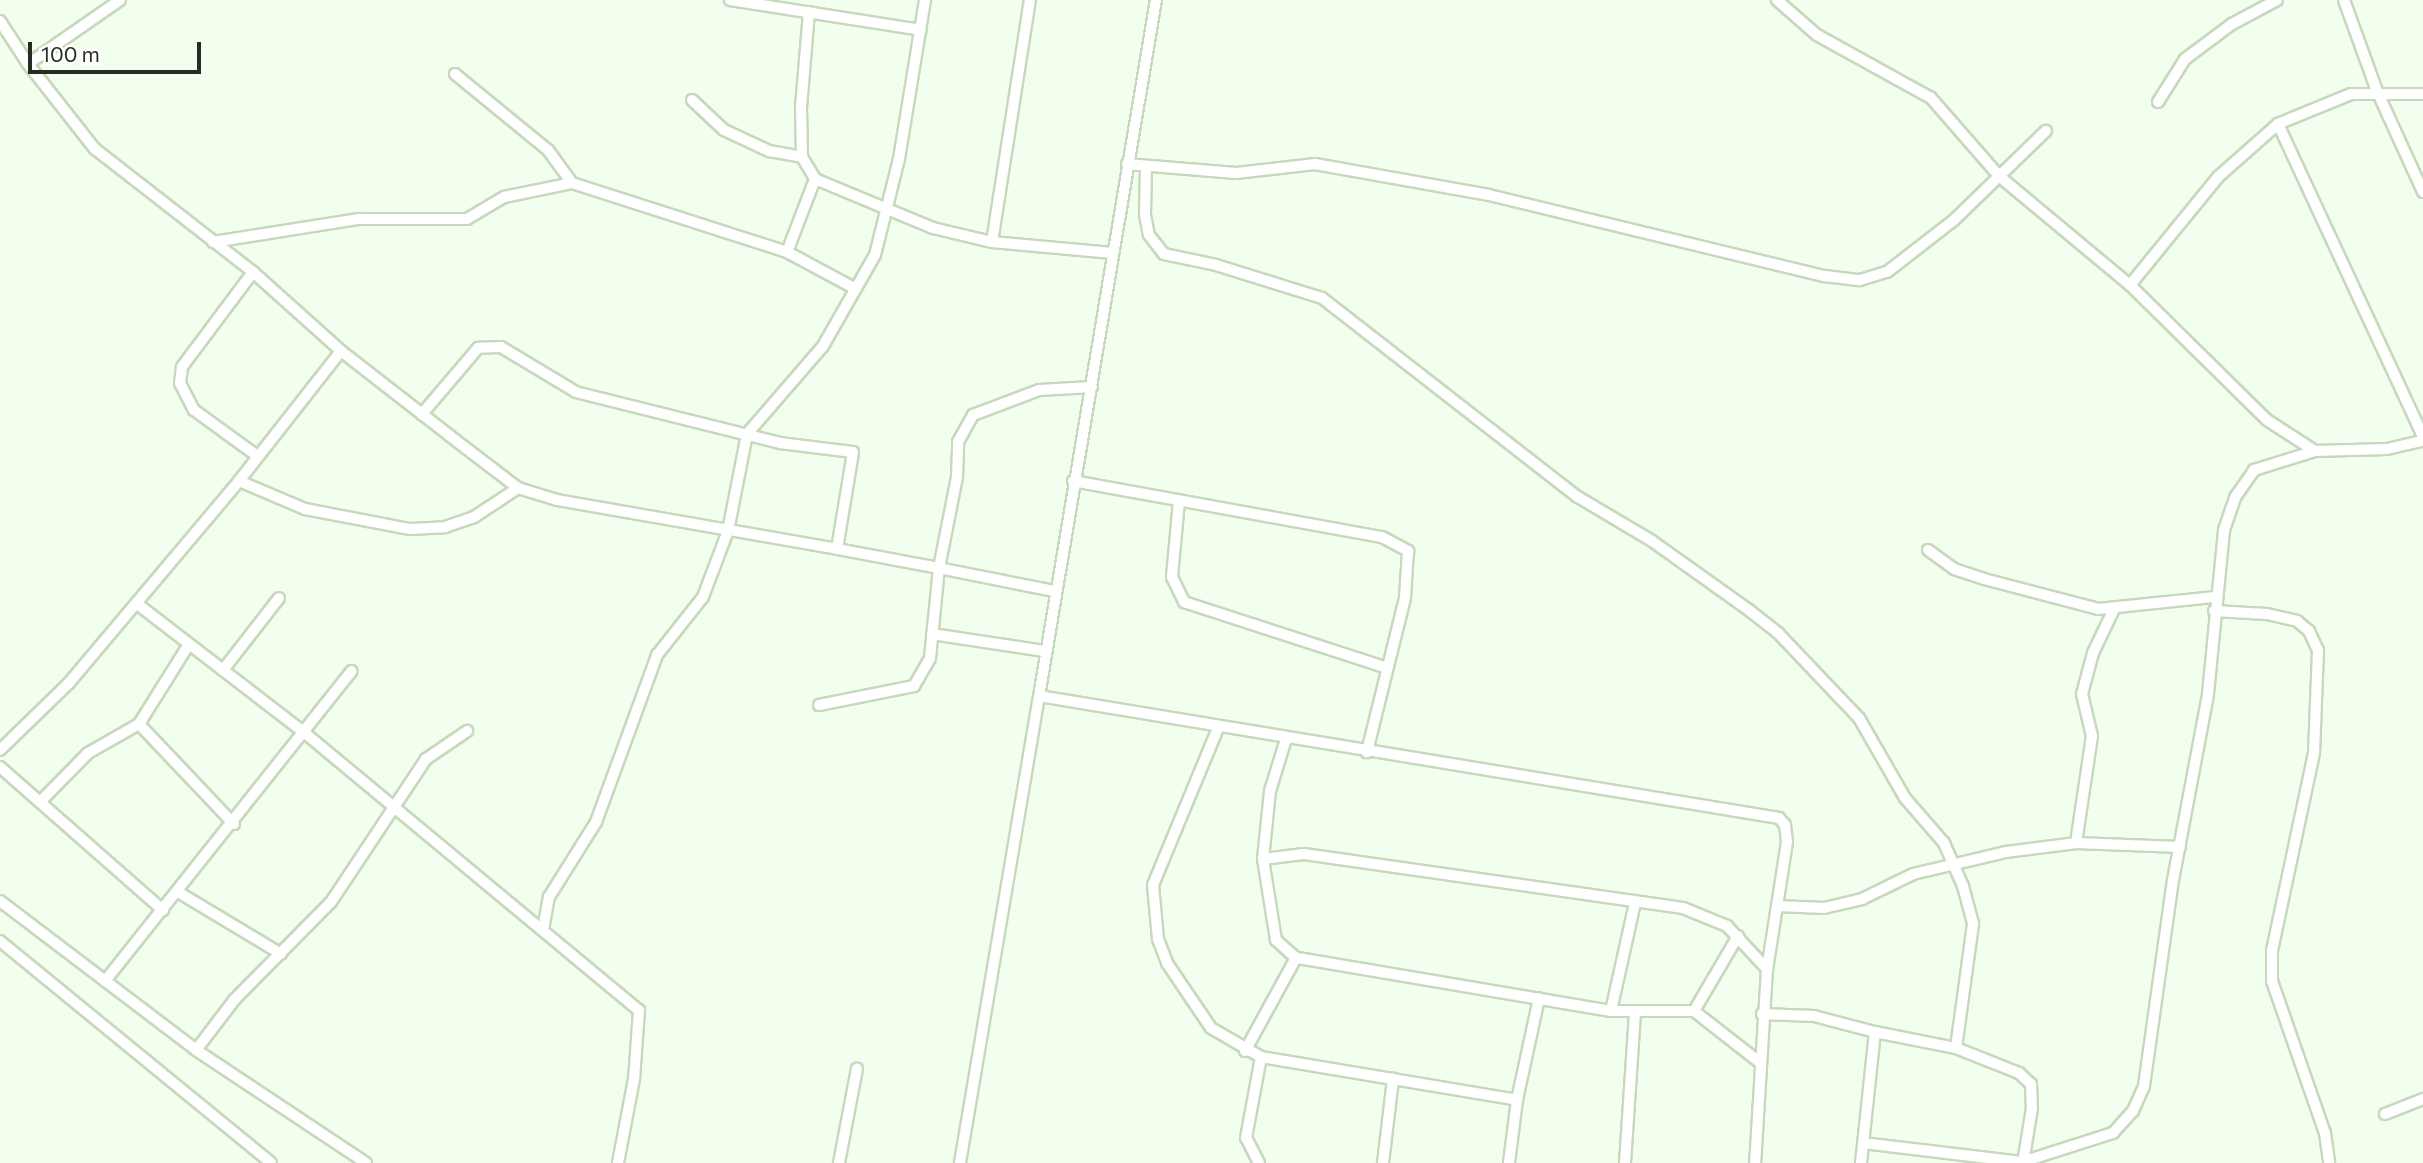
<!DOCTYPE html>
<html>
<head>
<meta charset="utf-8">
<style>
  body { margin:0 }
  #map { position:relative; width:2423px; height:1163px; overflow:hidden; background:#f3ffee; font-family:Commissioner,sans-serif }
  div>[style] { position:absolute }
  .roads { filter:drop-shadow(2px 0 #c6d9bd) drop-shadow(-2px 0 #c6d9bd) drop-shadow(0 2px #c6d9bd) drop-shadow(0 -2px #c6d9bd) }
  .minor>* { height:10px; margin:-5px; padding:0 5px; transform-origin:5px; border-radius:5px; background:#fff }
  span { translate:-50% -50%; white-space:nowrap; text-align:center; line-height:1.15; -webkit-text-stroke:6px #fff; paint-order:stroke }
  .scale { position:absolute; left:28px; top:42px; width:173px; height:32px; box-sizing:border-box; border:4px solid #252c22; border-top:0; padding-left:9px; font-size:21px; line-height:24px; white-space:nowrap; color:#252c22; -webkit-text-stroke:5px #fff; paint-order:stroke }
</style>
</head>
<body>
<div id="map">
  <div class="roads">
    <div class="minor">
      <i style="left:730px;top:0;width:193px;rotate:8.9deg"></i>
      <i style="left:1156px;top:0;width:706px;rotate:99.54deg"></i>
      <i style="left:1039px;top:696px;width:750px;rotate:9.36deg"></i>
      <i style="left:1779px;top:818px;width:9px;rotate:49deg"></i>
      <i style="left:1785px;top:825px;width:17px;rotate:83deg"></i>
      <i style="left:1787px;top:842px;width:129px;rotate:98.9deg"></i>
      <i style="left:1767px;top:969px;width:194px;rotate:93.5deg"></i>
      <i style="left:1777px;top:0;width:53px;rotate:41.2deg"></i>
      <i style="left:1817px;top:35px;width:130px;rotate:28.9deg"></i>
      <i style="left:1931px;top:98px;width:103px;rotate:48.9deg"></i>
      <i style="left:1999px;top:176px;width:170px;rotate:39.8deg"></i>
      <i style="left:2130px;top:285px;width:192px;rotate:44.6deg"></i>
      <i style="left:2267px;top:420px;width:57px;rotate:32.9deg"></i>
      <i style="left:2315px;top:451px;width:72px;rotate:-1.6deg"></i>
      <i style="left:2387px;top:449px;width:37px;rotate:-13deg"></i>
      <i style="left:2344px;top:0;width:97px;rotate:70.1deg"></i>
      <i style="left:2377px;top:91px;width:111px;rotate:65.5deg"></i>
      <i style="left:809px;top:12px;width:96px;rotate:94.8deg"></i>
      <i style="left:801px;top:108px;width:49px;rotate:88.8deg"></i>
      <i style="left:802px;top:157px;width:26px;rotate:59deg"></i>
      <i style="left:815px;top:179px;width:128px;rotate:22.6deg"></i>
      <i style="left:933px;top:228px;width:61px;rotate:13.3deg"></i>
      <i style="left:992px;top:242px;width:121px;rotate:5.2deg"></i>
      <i style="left:0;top:21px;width:51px;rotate:56.9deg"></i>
      <i style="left:28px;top:64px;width:112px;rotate:-34.8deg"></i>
      <i style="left:28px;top:64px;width:108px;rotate:51.8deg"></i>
      <i style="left:95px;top:149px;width:200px;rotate:37.9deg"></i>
      <i style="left:253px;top:272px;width:118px;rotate:41.9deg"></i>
      <i style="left:341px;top:351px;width:103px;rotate:37.9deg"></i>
      <i style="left:422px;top:414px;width:36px;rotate:38deg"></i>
      <i style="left:450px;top:436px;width:86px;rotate:37.4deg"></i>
      <i style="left:518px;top:488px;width:41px;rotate:17.1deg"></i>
      <i style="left:557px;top:500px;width:284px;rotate:9.9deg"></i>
      <i style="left:837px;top:549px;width:98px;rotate:-80.6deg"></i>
      <i style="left:853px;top:452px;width:74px;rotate:-173deg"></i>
      <i style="left:780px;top:443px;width:210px;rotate:-166deg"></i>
      <i style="left:576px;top:392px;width:87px;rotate:-149deg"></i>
      <i style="left:501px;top:347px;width:23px;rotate:178deg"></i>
      <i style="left:478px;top:348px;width:87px;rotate:130.3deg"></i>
      <i style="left:455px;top:74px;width:120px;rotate:39.3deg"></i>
      <i style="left:548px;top:150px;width:41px;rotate:54deg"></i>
      <i style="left:2423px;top:94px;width:72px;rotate:180deg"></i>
      <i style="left:2351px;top:94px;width:79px;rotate:157.7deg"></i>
      <i style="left:2278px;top:124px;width:345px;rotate:65.1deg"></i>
      <i style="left:692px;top:100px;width:44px;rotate:43.2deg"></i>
      <i style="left:724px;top:130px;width:50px;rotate:25deg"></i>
      <i style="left:769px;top:151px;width:34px;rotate:10deg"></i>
      <i style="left:2158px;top:102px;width:51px;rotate:-57.9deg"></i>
      <i style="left:2185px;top:59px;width:59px;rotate:-36.7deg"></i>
      <i style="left:2232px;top:24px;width:51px;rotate:-28.1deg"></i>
      <i style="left:1127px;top:164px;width:109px;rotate:4.7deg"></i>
      <i style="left:1236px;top:173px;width:80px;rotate:-6.5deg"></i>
      <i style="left:1315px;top:164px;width:177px;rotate:10.1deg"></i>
      <i style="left:1489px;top:195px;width:346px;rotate:13.6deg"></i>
      <i style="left:1825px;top:276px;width:35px;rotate:7deg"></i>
      <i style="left:1860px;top:280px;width:28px;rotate:-17deg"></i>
      <i style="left:1887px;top:272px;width:85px;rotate:-37.8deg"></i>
      <i style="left:1954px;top:220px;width:128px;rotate:-44.1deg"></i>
      <i style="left:1146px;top:166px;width:49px;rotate:91.2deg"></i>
      <i style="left:1145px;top:215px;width:20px;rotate:79deg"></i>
      <i style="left:1149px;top:235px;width:24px;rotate:52deg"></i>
      <i style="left:1164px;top:254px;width:53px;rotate:11.9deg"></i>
      <i style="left:1216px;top:265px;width:111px;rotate:17.3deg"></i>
      <i style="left:1322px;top:298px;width:324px;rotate:37.9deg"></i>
      <i style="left:1578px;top:497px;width:86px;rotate:30.7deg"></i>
      <i style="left:1652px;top:541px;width:120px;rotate:35.5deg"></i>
      <i style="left:1750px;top:611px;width:36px;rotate:38deg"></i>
      <i style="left:1778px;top:633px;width:117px;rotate:46.4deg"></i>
      <i style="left:1859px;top:718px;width:92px;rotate:60.1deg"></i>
      <i style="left:1905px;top:798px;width:60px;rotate:49.1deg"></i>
      <i style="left:1944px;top:843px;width:47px;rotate:66.2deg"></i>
      <i style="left:1963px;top:886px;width:39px;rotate:75deg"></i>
      <i style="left:1973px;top:924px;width:125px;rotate:97.8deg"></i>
      <i style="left:213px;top:242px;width:148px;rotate:-9deg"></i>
      <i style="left:359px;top:219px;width:108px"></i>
      <i style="left:467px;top:219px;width:43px;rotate:-30.7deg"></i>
      <i style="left:504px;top:197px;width:69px;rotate:-11.6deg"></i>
      <i style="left:572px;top:183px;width:226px;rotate:17.8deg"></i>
      <i style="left:787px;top:252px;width:78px;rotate:28.2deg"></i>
      <i style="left:992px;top:242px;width:245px;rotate:-81.1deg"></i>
      <i style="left:787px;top:252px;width:78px;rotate:-69deg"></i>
      <i style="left:253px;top:272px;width:119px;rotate:126.8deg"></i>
      <i style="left:182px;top:367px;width:16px;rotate:97deg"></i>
      <i style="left:180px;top:383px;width:30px;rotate:63deg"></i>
      <i style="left:194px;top:410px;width:77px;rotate:36deg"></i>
      <i style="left:2130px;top:285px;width:139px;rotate:-50.8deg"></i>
      <i style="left:2218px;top:177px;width:80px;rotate:-41.5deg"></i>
      <i style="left:239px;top:481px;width:72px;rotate:23deg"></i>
      <i style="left:305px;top:509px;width:107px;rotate:10.8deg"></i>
      <i style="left:410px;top:529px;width:35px;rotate:-3deg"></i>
      <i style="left:445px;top:527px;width:31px;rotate:-19deg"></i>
      <i style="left:474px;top:517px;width:53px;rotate:-33.4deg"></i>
      <i style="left:1073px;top:481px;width:314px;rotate:10.3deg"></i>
      <i style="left:1382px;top:537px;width:30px;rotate:28deg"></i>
      <i style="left:1408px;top:551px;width:47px;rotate:93.7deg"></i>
      <i style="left:1405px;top:598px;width:159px;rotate:103.9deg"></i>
      <i style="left:1179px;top:501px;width:76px;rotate:95.3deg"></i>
      <i style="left:1172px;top:577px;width:28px;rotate:64deg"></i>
      <i style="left:1184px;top:602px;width:213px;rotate:18deg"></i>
      <i style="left:1928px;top:550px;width:32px;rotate:36deg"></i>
      <i style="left:1954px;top:569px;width:32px;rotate:18deg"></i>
      <i style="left:1984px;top:579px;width:118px;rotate:14.7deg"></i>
      <i style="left:2098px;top:609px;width:118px;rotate:-5.9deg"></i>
      <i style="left:1054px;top:591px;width:117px;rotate:-168.7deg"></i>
      <i style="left:939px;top:568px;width:93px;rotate:-78.8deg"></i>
      <i style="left:957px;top:477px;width:35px;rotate:-88deg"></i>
      <i style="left:958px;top:442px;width:31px;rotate:-61deg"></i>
      <i style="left:973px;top:415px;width:71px;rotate:-20.7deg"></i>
      <i style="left:1039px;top:390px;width:53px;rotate:-3.2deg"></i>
      <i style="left:136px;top:603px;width:215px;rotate:37.6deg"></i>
      <i style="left:306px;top:734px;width:433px;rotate:39.7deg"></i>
      <i style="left:639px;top:1010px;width:69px;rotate:94.1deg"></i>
      <i style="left:634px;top:1079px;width:86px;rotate:100.8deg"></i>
      <i style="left:2214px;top:611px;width:53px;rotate:3.2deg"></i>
      <i style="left:2267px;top:614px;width:31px;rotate:13deg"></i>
      <i style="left:2297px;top:621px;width:16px;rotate:40deg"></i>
      <i style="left:2309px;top:631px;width:21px;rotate:65deg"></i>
      <i style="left:2318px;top:650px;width:103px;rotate:92.2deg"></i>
      <i style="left:2314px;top:753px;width:201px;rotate:102deg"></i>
      <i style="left:2272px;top:950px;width:31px;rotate:90deg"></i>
      <i style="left:2272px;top:981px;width:161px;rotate:70.8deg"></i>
      <i style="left:2325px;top:1133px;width:30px;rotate:82deg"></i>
      <i style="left:932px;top:634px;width:114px;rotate:8.6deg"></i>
      <i style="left:223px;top:670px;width:91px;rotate:-52.1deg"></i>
      <i style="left:819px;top:705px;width:97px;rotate:-11.3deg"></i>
      <i style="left:914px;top:686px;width:32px;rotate:-60deg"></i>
      <i style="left:930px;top:658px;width:90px;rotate:-84.3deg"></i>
      <i style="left:939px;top:568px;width:104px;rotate:-169.4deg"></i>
      <i style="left:139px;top:724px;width:94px;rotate:-58deg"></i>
      <i style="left:1218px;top:728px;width:170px;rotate:112.5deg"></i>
      <i style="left:1153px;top:885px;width:54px;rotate:84.7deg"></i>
      <i style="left:1158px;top:939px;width:26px;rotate:69deg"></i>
      <i style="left:1167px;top:963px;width:78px;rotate:55.9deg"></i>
      <i style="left:1211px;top:1028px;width:58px;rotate:30.1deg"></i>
      <i style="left:1261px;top:1057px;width:260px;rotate:9.5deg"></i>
      <i style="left:0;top:750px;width:96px;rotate:-44.2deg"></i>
      <i style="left:69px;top:683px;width:264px;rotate:-49.9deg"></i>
      <i style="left:239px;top:481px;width:165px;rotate:-51.9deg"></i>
      <i style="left:0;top:767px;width:217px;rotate:41.3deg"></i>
      <i style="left:40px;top:802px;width:69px;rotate:-45.6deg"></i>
      <i style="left:88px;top:753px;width:59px;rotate:-29.6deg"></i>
      <i style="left:139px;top:724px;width:138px;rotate:46.5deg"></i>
      <i style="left:2076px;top:843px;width:108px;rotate:-81.5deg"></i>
      <i style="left:2092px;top:736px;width:43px;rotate:-103.4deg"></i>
      <i style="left:2082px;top:694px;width:42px;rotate:-75deg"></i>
      <i style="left:2093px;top:653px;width:49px;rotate:-64.5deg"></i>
      <i style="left:1263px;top:859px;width:68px;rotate:-84.1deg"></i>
      <i style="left:1270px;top:791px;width:54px;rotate:-72.9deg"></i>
      <i style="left:178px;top:892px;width:120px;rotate:31deg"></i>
      <i style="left:0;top:901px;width:246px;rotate:37.2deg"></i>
      <i style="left:196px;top:1050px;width:204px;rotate:33.6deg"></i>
      <i style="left:1777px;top:906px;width:47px;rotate:2.4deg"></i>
      <i style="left:1824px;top:908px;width:39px;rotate:-13deg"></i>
      <i style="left:1862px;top:899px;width:57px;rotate:-26.1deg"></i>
      <i style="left:1913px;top:874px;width:96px;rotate:-13.3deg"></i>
      <i style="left:2006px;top:852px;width:71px;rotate:-7.3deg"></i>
      <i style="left:2076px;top:843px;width:104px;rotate:2.2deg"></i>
      <i style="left:543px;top:930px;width:34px;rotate:-80deg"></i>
      <i style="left:549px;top:897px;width:89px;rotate:-57.9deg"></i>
      <i style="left:596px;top:822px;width:178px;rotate:-69.9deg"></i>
      <i style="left:657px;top:655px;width:74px;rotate:-51.6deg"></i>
      <i style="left:703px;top:597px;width:71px;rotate:-69.3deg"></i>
      <i style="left:728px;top:531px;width:99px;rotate:-78.9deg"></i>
      <i style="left:747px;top:434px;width:116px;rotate:-49.2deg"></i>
      <i style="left:823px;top:346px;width:105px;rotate:-60.3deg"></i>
      <i style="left:875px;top:255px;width:99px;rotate:-76deg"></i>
      <i style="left:899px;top:159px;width:161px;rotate:-80.7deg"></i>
      <i style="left:0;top:941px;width:350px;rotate:39.3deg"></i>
      <i style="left:105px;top:981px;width:396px;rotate:-51.5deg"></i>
      <i style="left:1611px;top:1011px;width:111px;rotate:-77.5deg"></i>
      <i style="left:1694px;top:1011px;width:87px;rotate:-59.6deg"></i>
      <i style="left:1762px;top:1014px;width:52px;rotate:2.2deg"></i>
      <i style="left:1814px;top:1016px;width:63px;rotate:14.7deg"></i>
      <i style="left:1875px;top:1032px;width:132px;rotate:96.1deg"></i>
      <i style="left:1875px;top:1032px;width:83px;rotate:11.2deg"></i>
      <i style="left:1956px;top:1048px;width:68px;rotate:21.6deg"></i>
      <i style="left:2019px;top:1073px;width:16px;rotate:43deg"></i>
      <i style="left:2031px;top:1084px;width:24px;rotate:88deg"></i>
      <i style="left:2032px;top:1108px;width:56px;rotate:99.3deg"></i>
      <i style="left:196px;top:1050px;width:64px;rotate:-52.6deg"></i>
      <i style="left:235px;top:999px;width:136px;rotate:-45.3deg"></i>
      <i style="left:331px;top:902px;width:172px;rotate:-56.4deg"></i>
      <i style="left:426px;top:759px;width:50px;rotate:-34.3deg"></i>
      <i style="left:1245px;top:1051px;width:106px;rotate:-61.3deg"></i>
      <i style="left:1758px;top:1061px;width:81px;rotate:-142deg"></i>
      <i style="left:1694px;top:1011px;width:83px;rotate:180deg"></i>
      <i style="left:1611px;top:1011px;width:319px;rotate:-170.4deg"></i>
      <i style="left:1296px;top:958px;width:27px;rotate:-138deg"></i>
      <i style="left:1276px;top:940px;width:82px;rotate:-99.1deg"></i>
      <i style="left:1263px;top:859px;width:41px;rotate:-7deg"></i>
      <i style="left:1304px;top:854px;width:383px;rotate:8.1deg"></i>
      <i style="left:1683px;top:908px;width:48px;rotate:22.2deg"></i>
      <i style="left:1727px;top:926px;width:59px;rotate:47.1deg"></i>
      <i style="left:2385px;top:1114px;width:41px;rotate:-21.5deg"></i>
      <i style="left:1863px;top:1143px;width:160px;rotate:6.8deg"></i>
      <i style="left:2022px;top:1162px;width:96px;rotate:-17.7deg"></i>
      <i style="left:2113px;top:1133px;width:30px;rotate:-48deg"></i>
      <i style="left:2133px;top:1111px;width:27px;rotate:-66deg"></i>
      <i style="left:2144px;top:1086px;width:208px;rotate:-82deg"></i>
      <i style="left:2173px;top:880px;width:189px;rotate:-79.3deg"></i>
      <i style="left:2208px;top:694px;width:165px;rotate:-84.4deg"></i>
      <i style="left:2224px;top:530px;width:36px;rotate:-71deg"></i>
      <i style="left:2236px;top:496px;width:32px;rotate:-55deg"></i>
      <i style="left:2254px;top:470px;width:64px;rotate:-17.3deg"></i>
      <i style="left:839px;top:1163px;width:96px;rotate:-79.2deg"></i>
      <i style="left:960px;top:1163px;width:474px;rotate:-80.4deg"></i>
      <i style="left:1259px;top:1163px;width:28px;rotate:-117deg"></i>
      <i style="left:1246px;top:1138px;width:82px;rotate:-79.5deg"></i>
      <i style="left:1383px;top:1163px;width:85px;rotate:-83.2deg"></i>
      <i style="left:1509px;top:1163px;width:64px;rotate:-82.8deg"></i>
      <i style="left:1517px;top:1100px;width:104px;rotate:-77.8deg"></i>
      <i style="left:1625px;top:1163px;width:149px;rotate:-86.2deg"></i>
    </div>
  </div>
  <div class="scale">100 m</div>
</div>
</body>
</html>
